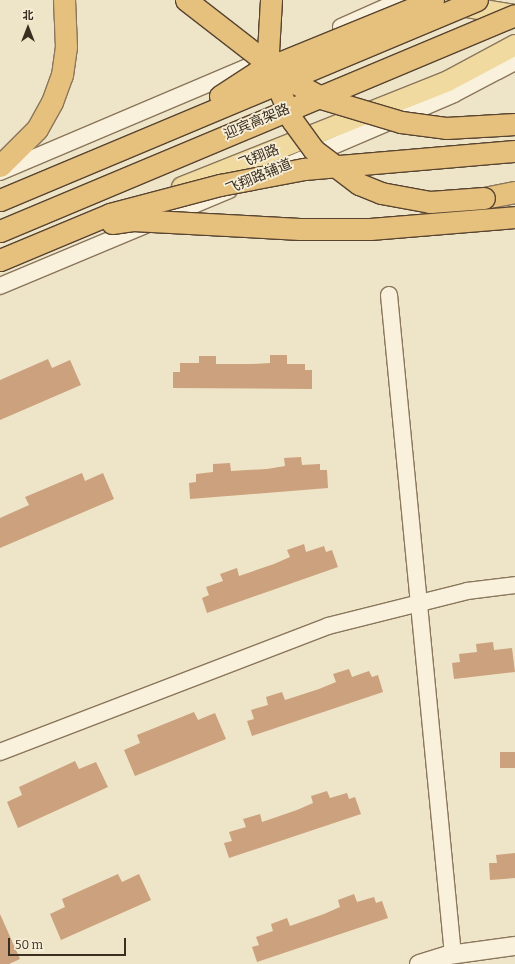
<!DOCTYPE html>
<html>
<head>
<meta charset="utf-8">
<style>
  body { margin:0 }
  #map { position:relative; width:515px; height:964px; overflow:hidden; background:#eee4c7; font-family:Bitter,"Noto Sans SC",serif }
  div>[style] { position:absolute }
  .building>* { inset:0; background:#cca17e; transform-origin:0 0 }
  .roads { filter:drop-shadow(1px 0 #8a765c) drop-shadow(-1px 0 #8a765c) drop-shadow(0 1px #8a765c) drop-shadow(0 -1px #8a765c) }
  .tertiary>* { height:16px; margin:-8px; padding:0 8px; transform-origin:8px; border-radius:8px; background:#f9f1db }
  .secondary>* { height:18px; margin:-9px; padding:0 9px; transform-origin:9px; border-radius:9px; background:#f9f1db }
  .primary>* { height:20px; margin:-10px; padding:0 10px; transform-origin:10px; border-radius:10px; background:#f0daa0 }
  .trunk>* { height:21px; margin:-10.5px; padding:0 10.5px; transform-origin:10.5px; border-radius:10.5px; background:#e6c07d }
  .bridges { filter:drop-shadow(1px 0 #584430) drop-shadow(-1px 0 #584430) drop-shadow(0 1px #584430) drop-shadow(0 -1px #584430) }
  .trunk-bridge>* { height:21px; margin:-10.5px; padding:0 10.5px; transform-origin:10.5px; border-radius:10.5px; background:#e6c07d }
  span { translate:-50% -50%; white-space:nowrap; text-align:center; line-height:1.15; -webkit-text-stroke:3.5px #f6eed7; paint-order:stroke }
  .street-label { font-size:14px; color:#3a2e20 }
  .north { position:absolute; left:8px; top:8px; width:40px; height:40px; -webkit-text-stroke:3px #f6eed7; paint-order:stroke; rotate:0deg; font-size:11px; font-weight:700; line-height:16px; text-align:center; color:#3a2e20 }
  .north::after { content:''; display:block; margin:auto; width:14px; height:18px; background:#3a2e20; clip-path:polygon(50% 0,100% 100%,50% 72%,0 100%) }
  .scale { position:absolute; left:8px; top:938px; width:118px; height:18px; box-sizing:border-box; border:2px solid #3a2e20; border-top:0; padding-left:5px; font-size:12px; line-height:14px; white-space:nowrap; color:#3a2e20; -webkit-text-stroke:3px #f6eed7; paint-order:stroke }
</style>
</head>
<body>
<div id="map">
  <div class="building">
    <i style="clip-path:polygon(270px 355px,287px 355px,287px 364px,305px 364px,305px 370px,312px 370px,312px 389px,173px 388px,173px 372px,180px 372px,180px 363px,199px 363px,199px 356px,216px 356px,216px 364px,252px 364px,270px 363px)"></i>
    <i style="clip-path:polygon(48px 359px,52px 368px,70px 360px,81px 385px,0 420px,0 380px)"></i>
    <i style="clip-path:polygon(301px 457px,302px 465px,320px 464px,320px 470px,327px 470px,328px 488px,190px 499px,189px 483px,196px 482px,196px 474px,213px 472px,213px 464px,230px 463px,231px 471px,267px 469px,285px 466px,284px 458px)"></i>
    <i style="clip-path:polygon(82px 473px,85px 481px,103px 473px,114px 499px,0 548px,0 518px,29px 505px,25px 497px)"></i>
    <i style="clip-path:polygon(304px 544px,306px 552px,324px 546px,326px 552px,332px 550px,338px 567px,207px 613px,202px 598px,209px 595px,206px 587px,223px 581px,220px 574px,237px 568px,239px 576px,274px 564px,290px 557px,287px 550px)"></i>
    <i style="clip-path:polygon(493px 642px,494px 650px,512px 648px,515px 672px,454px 679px,452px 663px,460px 662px,459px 654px,477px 652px,476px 644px)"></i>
    <i style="clip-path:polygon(349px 669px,352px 677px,369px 671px,372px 677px,378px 675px,383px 692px,252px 736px,247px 721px,254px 719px,251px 710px,268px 705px,266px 697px,282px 692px,285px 700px,319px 689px,336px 682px,333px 674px)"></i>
    <i style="clip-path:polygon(194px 712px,198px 720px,215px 713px,226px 739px,135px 776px,124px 750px,140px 743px,137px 735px)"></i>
    <i style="left:515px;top:752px;width:16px;height:15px;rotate:90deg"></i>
    <i style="clip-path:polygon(75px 761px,79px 769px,96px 762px,108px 787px,18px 828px,7px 802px,22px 795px,19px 787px)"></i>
    <i style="clip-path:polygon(327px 791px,330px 798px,347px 793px,349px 799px,355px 797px,361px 814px,229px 858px,224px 843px,232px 841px,229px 832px,246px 827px,243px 819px,260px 814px,262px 822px,297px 810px,313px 803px,311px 796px)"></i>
    <i style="clip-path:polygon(515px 853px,515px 878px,490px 880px,489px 863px,497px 863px,496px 855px)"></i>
    <i style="clip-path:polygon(118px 874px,122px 882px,139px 874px,151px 900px,61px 940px,50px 914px,65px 907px,62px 899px)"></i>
    <i style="clip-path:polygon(354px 894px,357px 902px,374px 897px,376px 903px,382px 901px,388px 918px,257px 962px,252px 947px,259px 945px,256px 937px,273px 931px,271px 924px,287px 918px,290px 926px,324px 914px,340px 907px,338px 900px)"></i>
    <i style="clip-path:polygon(0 914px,20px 959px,9px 964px,0 964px)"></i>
  </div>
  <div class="roads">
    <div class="tertiary">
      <i style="left:341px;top:27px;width:67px;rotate:-23.9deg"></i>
      <i style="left:284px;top:167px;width:185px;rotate:-23.2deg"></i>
      <i style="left:454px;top:94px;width:69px;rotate:-27.7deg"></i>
      <i style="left:0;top:172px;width:284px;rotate:-23deg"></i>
      <i style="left:0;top:286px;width:248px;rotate:-22.7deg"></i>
      <i style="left:389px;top:295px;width:663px;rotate:84.46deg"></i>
      <i style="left:0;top:752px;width:351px;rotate:-21deg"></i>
      <i style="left:328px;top:626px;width:143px;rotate:-14.1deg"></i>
      <i style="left:467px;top:591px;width:48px;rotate:-7.1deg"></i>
    </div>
    <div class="secondary">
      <i style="left:419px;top:964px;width:31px;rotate:-17deg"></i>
      <i style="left:449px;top:955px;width:67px;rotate:-7.8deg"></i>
    </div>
    <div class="primary">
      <i style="left:454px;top:5px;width:62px;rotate:9.3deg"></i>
      <i style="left:182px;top:187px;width:286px;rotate:-21.7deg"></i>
      <i style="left:448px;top:81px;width:76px;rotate:-28.2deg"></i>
    </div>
    <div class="trunk">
      <i style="left:0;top:166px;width:52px;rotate:-45deg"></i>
      <i style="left:37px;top:129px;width:31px;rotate:-61deg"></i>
      <i style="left:52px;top:102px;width:29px;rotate:-70deg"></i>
      <i style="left:62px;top:75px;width:28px;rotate:-82deg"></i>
      <i style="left:66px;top:47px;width:47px;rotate:-92.4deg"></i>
      <i style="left:484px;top:198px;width:32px;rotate:-11deg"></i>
    </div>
  </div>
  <div class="bridges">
    <div class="trunk-bridge">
      <i style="left:186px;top:0;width:130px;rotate:37.8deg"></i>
      <i style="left:289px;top:80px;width:40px;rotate:28deg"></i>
      <i style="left:324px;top:99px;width:80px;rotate:16.6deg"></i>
      <i style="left:401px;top:122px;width:45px;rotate:7.6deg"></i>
      <i style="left:446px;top:128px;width:69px;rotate:-3.3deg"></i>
      <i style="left:271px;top:0;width:52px;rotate:93.3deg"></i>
      <i style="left:268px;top:52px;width:29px;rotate:76deg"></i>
      <i style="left:275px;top:80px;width:43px;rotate:67deg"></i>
      <i style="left:292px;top:120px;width:37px;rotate:54deg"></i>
      <i style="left:314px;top:150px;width:56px;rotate:37.1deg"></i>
      <i style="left:359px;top:184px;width:24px;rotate:22deg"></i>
      <i style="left:381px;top:193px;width:50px;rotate:10.4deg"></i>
      <i style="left:430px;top:202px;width:54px;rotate:-4.2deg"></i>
      <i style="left:220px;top:96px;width:44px;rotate:-33deg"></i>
      <i style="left:257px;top:72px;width:190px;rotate:-22.2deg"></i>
      <i style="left:0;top:200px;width:517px;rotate:-22.75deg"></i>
      <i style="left:112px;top:223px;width:21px;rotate:-8deg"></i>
      <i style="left:133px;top:220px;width:167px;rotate:3.1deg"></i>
      <i style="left:300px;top:229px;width:70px"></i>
      <i style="left:370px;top:229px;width:145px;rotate:-4.7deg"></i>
      <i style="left:0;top:231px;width:558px;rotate:-22.75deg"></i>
      <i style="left:0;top:260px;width:119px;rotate:-22.7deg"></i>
      <i style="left:110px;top:214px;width:114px;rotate:-14.8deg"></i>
      <i style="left:220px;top:185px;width:86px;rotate:-10.8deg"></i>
      <i style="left:304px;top:169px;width:212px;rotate:-4.9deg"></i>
    </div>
  </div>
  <div class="street-label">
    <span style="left:257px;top:122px;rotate:-23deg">迎宾高架路</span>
    <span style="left:259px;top:157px;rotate:-22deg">飞翔路</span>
    <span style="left:259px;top:177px;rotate:-23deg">飞翔路辅道</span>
  </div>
  <div class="north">北</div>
  <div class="scale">50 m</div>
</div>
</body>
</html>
